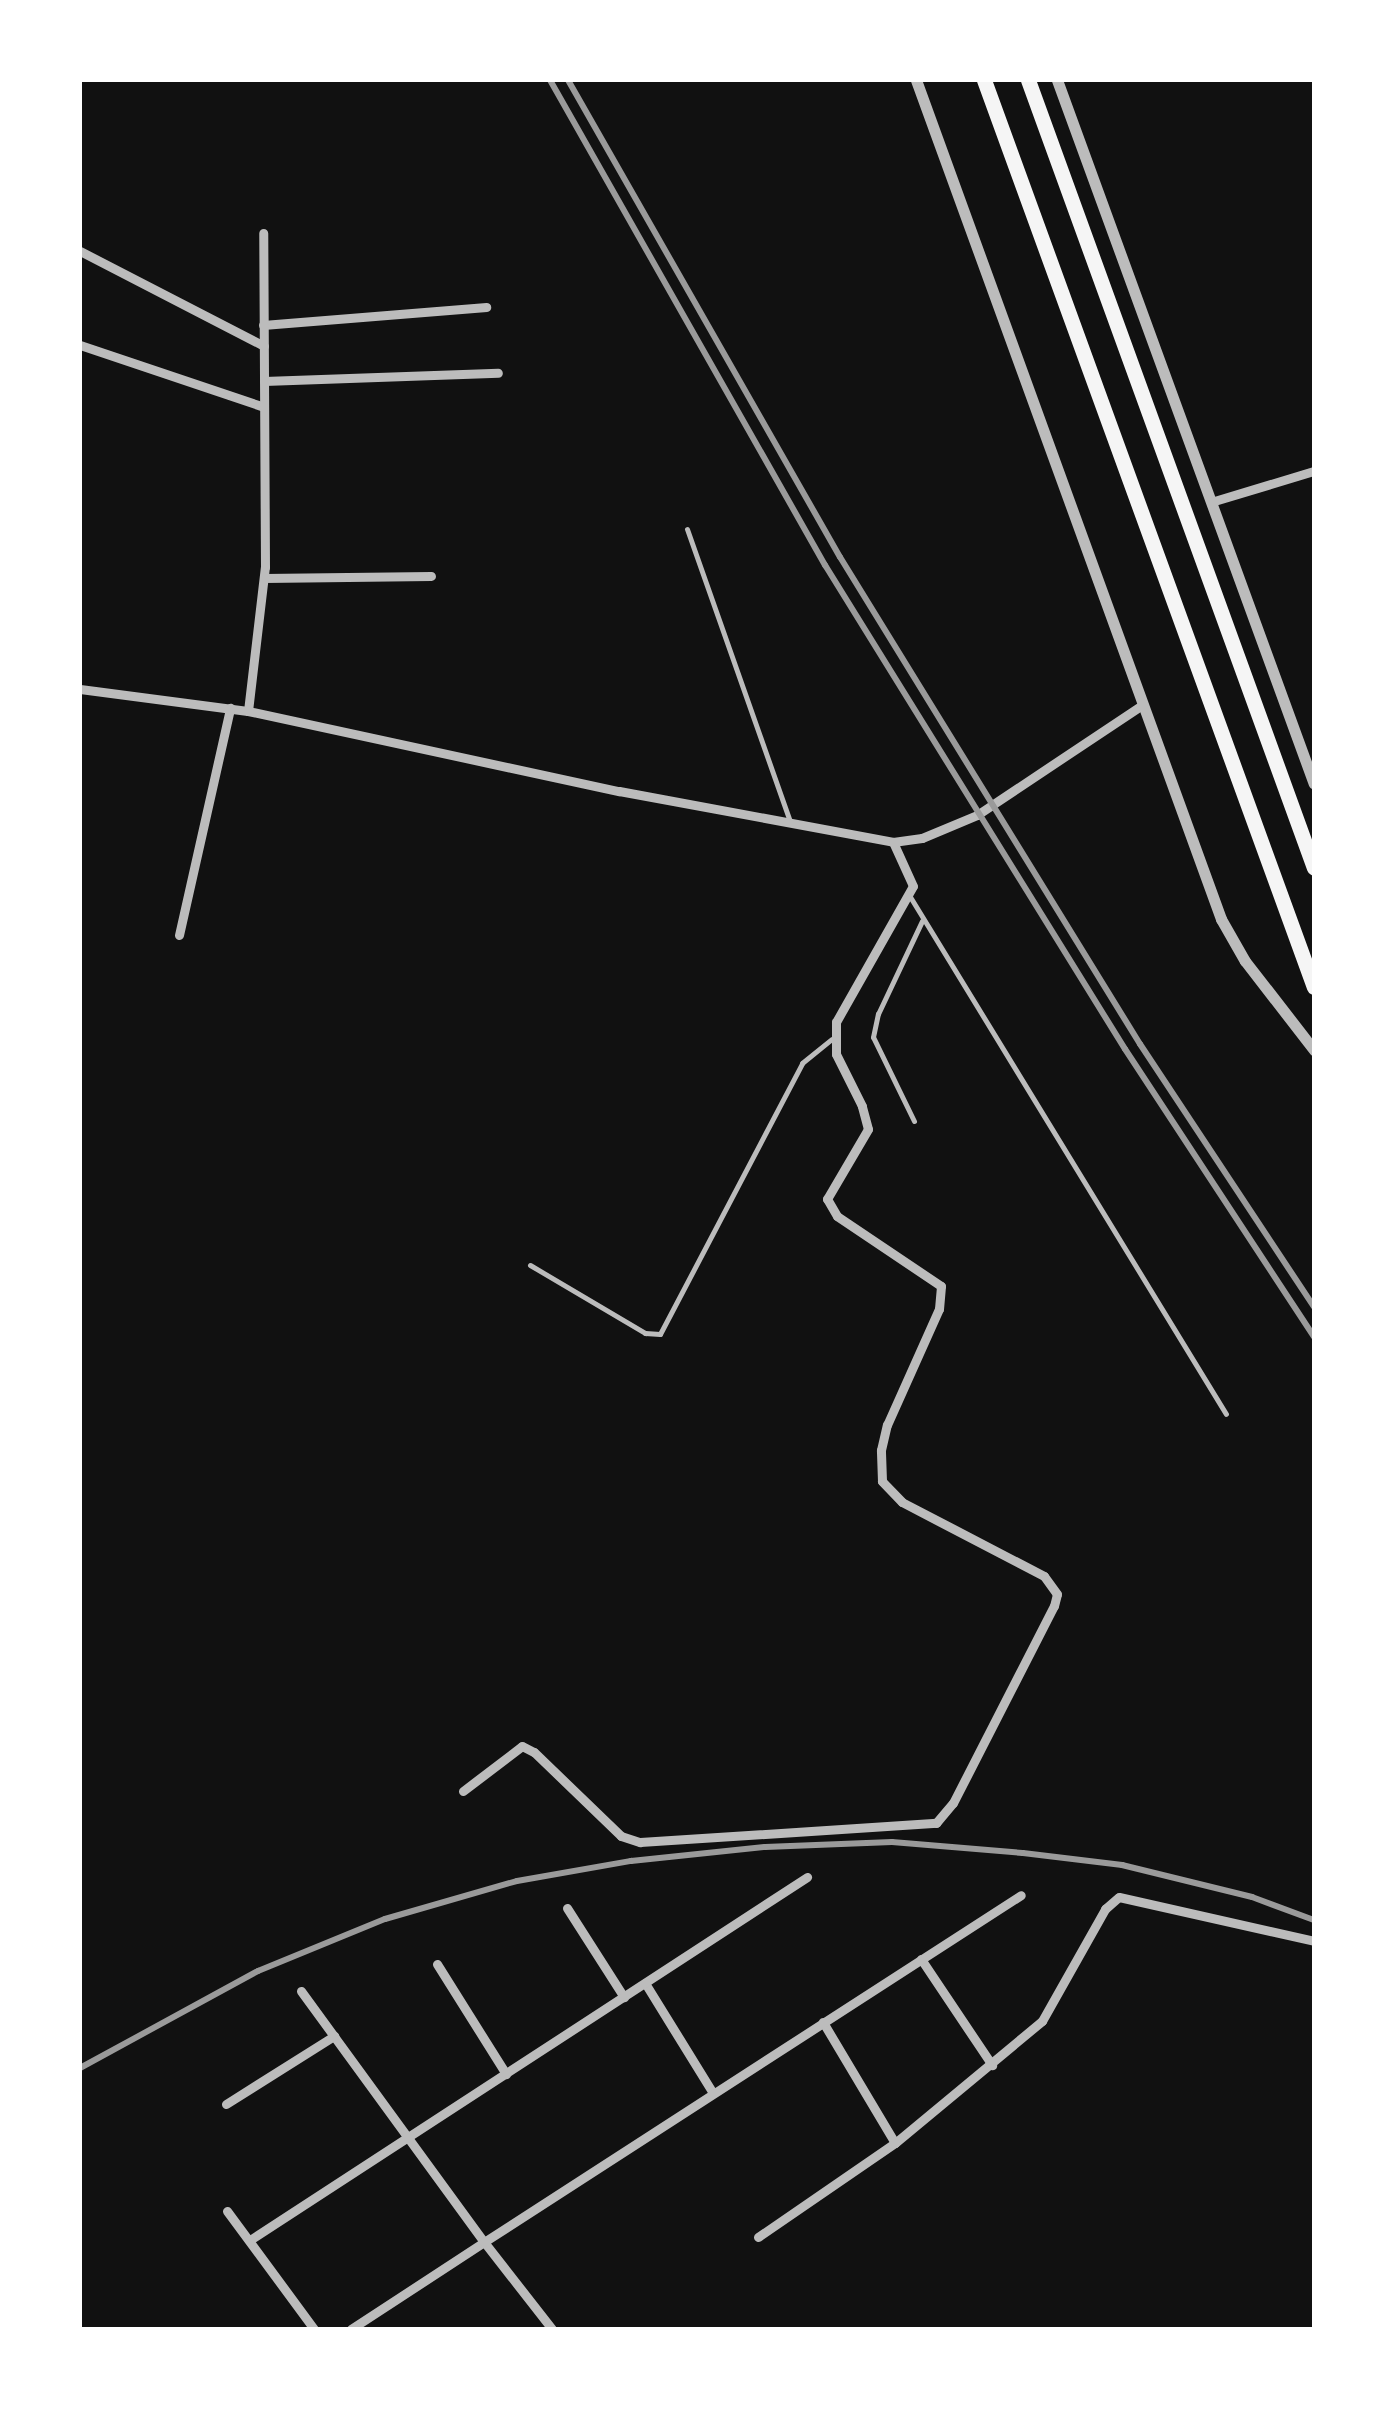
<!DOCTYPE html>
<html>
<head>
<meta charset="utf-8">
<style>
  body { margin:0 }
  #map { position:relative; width:1394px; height:2409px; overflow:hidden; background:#111; font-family:Commissioner,sans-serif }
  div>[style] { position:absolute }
  .service>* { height:5px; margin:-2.5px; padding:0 2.5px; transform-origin:2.5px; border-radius:2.5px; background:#bcbcbc }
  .minor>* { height:9px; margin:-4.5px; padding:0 4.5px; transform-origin:4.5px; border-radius:4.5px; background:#bcbcbc }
  .tertiary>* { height:11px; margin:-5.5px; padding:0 5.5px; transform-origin:5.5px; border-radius:5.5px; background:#bcbcbc }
  .trunk>* { height:15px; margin:-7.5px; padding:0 7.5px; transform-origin:7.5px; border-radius:7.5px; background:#f5f5f5 }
  .rail>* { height:6px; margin:-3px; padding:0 3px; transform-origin:3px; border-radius:3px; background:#9a9a9a }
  span { translate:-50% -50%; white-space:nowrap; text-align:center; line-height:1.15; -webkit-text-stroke:8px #fff; paint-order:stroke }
  .frame { position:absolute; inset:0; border:82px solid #fff; pointer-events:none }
</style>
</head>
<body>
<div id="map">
  <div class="service">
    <i style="left:687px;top:529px;width:310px;rotate:70.6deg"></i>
    <i style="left:909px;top:895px;width:608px;rotate:58.58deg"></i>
    <i style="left:914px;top:1121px;width:93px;rotate:-116deg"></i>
    <i style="left:873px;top:1037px;width:24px;rotate:-78deg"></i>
    <i style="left:878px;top:1014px;width:103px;rotate:-64.7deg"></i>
    <i style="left:530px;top:1265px;width:134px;rotate:30.6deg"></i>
    <i style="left:645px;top:1333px;width:15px;rotate:4deg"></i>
    <i style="left:660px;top:1334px;width:306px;rotate:-62.3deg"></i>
    <i style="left:802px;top:1063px;width:38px;rotate:-39deg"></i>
  </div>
  <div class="minor">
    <i style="left:80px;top:251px;width:207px;rotate:27.3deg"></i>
    <i style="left:263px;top:325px;width:224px;rotate:-4.6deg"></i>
    <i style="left:80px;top:345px;width:194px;rotate:18.6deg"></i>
    <i style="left:264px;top:381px;width:234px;rotate:-2deg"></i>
    <i style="left:1211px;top:502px;width:108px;rotate:-16.8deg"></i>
    <i style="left:264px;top:578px;width:167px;rotate:-0.7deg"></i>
    <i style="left:80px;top:689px;width:169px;rotate:7.5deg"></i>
    <i style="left:248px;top:711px;width:380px;rotate:12.2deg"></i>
    <i style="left:619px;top:791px;width:279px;rotate:10.5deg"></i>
    <i style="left:893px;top:842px;width:29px;rotate:-8deg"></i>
    <i style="left:922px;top:838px;width:60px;rotate:-22.7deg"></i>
    <i style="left:977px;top:815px;width:198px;rotate:-33.7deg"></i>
    <i style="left:248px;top:711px;width:145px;rotate:-83.3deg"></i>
    <i style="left:265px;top:567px;width:334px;rotate:-90.3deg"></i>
    <i style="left:179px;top:935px;width:233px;rotate:-77.3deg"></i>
    <i style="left:463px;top:1791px;width:74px;rotate:-37.3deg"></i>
    <i style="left:522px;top:1746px;width:13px;rotate:27deg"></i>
    <i style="left:534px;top:1752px;width:121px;rotate:44deg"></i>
    <i style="left:621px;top:1836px;width:20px;rotate:18deg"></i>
    <i style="left:640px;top:1842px;width:297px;rotate:-3.7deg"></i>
    <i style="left:936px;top:1823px;width:26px;rotate:-50deg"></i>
    <i style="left:953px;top:1803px;width:221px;rotate:-62.9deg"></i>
    <i style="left:1054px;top:1606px;width:12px;rotate:-76deg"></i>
    <i style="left:1057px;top:1594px;width:22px;rotate:-126deg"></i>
    <i style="left:1044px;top:1576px;width:160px;rotate:-152.5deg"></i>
    <i style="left:902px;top:1502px;width:29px;rotate:-134deg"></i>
    <i style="left:882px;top:1481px;width:31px;rotate:-92deg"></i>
    <i style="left:881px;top:1450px;width:26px;rotate:-77deg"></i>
    <i style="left:887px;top:1425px;width:127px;rotate:-65.9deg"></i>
    <i style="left:939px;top:1309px;width:23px;rotate:-85deg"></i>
    <i style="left:941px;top:1286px;width:125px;rotate:-146.1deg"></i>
    <i style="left:837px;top:1216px;width:20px;rotate:-120deg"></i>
    <i style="left:827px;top:1199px;width:81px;rotate:-59.6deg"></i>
    <i style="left:868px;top:1129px;width:24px;rotate:-105deg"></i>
    <i style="left:862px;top:1106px;width:58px;rotate:-116.6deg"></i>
    <i style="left:836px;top:1054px;width:32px;rotate:-90deg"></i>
    <i style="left:836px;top:1022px;width:156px;rotate:-60.5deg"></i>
    <i style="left:913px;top:886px;width:48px;rotate:-114.4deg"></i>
    <i style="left:567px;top:1908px;width:106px;rotate:57.4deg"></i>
    <i style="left:921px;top:1959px;width:128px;rotate:56.2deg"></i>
    <i style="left:437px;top:1964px;width:130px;rotate:57.9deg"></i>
    <i style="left:645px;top:1983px;width:129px;rotate:58.3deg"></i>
    <i style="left:301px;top:1991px;width:311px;rotate:53.9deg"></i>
    <i style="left:484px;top:2242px;width:159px;rotate:146.8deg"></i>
    <i style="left:226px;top:2104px;width:128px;rotate:-32.2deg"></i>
    <i style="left:895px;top:2143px;width:191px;rotate:-39.7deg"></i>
    <i style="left:1042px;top:2021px;width:129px;rotate:-60.6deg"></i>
    <i style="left:1105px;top:1909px;width:18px;rotate:-41deg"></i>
    <i style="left:1119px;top:1897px;width:200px;rotate:12.7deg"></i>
    <i style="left:227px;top:2211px;width:147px;rotate:53.6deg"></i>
    <i style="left:758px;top:2237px;width:166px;rotate:-34.5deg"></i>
    <i style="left:895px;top:2143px;width:141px;rotate:-120.8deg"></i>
    <i style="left:250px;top:2240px;width:665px;rotate:-33.09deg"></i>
    <i style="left:552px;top:2329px;width:110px;rotate:-128deg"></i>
    <i style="left:484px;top:2242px;width:639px;rotate:-32.87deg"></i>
  </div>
  <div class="tertiary">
    <i style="left:916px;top:80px;width:893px;rotate:70.02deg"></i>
    <i style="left:1221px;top:919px;width:48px;rotate:60.3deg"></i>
    <i style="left:1245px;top:961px;width:113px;rotate:52.2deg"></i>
    <i style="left:1057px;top:80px;width:749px;rotate:69.95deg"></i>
  </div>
  <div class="trunk">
    <i style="left:984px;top:80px;width:965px;rotate:70.01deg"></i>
    <i style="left:1028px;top:80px;width:838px;rotate:70.05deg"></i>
  </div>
  <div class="rail">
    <i style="left:550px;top:80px;width:558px;rotate:60.45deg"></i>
    <i style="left:825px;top:565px;width:569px;rotate:58.21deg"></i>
    <i style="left:1125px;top:1049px;width:344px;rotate:56.7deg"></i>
    <i style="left:568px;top:80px;width:549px;rotate:60.31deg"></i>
    <i style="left:840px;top:557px;width:572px;rotate:58.37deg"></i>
    <i style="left:1140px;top:1044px;width:315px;rotate:56.5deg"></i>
    <i style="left:80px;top:2068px;width:203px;rotate:-28.6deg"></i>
    <i style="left:258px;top:1971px;width:137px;rotate:-22.3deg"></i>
    <i style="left:385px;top:1919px;width:137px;rotate:-16.1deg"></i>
    <i style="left:517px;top:1881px;width:116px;rotate:-10deg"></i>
    <i style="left:631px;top:1861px;width:135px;rotate:-6deg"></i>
    <i style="left:765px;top:1847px;width:127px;rotate:-2.3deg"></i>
    <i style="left:892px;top:1842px;width:131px;rotate:4.8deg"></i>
    <i style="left:1023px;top:1853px;width:100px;rotate:6.9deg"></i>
    <i style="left:1122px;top:1865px;width:134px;rotate:13.8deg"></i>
    <i style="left:1252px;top:1897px;width:66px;rotate:20.4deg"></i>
  </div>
  <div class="frame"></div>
</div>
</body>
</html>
